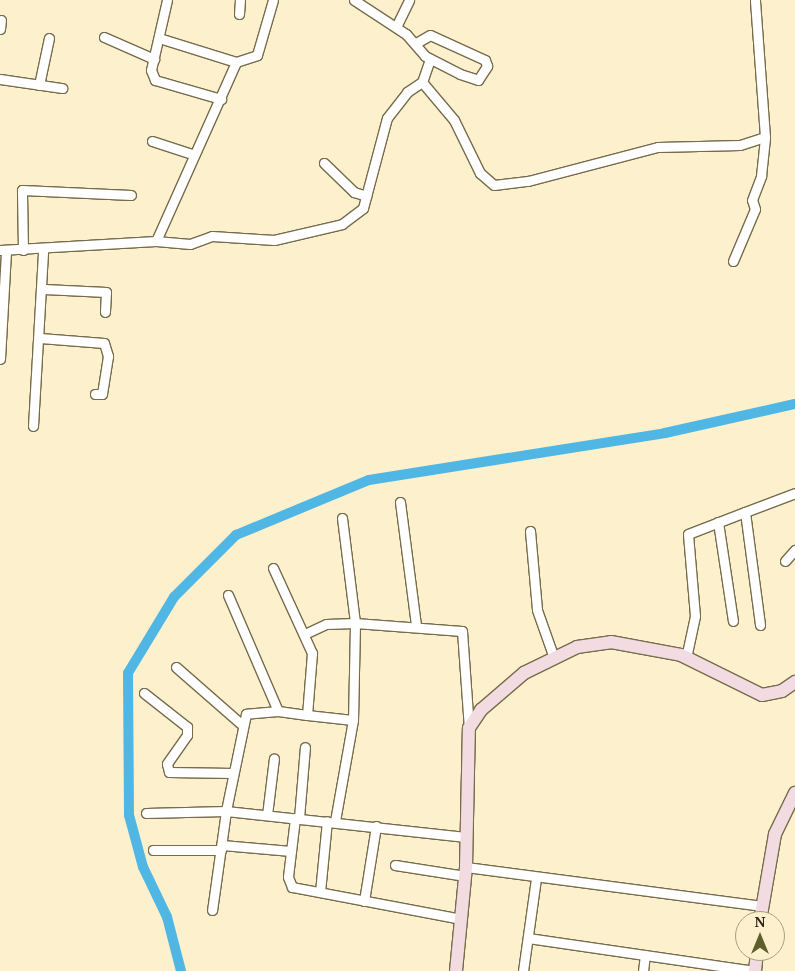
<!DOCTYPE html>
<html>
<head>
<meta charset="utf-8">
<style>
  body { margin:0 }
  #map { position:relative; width:795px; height:971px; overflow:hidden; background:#fdf0cd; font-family:"Noto Serif",serif }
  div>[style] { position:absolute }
  .canal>* { height:10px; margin:-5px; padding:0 5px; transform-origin:5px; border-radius:5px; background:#50b6e4 }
  .roads { filter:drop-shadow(1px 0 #766b4c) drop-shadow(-1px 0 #766b4c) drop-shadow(0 1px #766b4c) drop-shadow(0 -1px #766b4c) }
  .street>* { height:9px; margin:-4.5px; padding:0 4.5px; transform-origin:4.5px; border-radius:4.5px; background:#fff }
  .secondary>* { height:12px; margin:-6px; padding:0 6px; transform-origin:6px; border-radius:6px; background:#f2dce2 }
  span { translate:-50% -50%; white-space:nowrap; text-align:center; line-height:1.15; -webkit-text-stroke:4px #fdf0cd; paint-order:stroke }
  .north { position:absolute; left:735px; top:911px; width:50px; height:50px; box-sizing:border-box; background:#fdf0cd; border:1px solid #a89e84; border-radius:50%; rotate:0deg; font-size:14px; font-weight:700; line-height:20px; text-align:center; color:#292417 }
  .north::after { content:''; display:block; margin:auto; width:18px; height:22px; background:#5e5f2c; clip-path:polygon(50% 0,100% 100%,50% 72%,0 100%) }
</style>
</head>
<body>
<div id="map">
  <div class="canal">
    <i style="left:181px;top:971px;width:56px;rotate:-104.5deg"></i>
    <i style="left:167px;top:917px;width:55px;rotate:-115.6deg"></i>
    <i style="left:143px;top:867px;width:54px;rotate:-105.1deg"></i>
    <i style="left:129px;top:815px;width:142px;rotate:-90.4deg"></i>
    <i style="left:128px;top:673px;width:89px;rotate:-58.8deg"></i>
    <i style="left:174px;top:597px;width:88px;rotate:-45deg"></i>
    <i style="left:236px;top:535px;width:144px;rotate:-22.5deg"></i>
    <i style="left:369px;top:480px;width:300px;rotate:-9deg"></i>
    <i style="left:665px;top:433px;width:133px;rotate:-12.6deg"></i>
  </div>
  <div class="roads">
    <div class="street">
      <i style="left:167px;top:0;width:72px;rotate:102.9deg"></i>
      <i style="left:151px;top:70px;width:11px;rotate:68deg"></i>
      <i style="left:155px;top:80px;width:69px;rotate:16.1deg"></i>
      <i style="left:354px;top:0;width:62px;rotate:33.2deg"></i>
      <i style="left:406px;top:34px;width:29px;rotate:49deg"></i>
      <i style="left:425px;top:56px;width:39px;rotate:27deg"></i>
      <i style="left:460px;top:74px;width:19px;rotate:18deg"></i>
      <i style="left:478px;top:80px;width:17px;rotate:-57deg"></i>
      <i style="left:487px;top:66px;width:6px;rotate:-108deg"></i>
      <i style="left:485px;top:60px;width:60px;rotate:-155.6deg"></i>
      <i style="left:430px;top:35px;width:16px;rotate:150deg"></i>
      <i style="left:239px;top:14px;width:14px;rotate:-86deg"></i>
      <i style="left:396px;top:27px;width:30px;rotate:-64deg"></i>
      <i style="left:0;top:29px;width:9px;rotate:-84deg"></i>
      <i style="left:104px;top:37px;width:55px;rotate:23.7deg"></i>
      <i style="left:159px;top:38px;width:81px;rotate:17.3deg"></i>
      <i style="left:430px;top:59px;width:24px;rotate:109deg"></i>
      <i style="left:422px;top:82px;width:50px;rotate:49.9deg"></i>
      <i style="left:454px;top:120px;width:59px;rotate:63.9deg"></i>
      <i style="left:480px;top:173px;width:18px;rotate:41deg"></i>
      <i style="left:494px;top:185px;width:34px;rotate:-7deg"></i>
      <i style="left:528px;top:181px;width:134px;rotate:-14.7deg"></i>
      <i style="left:658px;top:147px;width:82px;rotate:-1.4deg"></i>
      <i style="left:740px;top:145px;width:26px;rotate:-18deg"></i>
      <i style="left:0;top:79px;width:63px;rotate:8.3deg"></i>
      <i style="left:39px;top:85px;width:48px;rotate:-78deg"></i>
      <i style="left:152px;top:141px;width:42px;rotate:18deg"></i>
      <i style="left:324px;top:163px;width:42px;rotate:44deg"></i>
      <i style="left:354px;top:192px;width:13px;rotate:18deg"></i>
      <i style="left:156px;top:241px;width:34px;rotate:5deg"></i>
      <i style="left:190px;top:244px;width:23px;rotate:-20deg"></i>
      <i style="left:212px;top:236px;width:62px;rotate:3.7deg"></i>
      <i style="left:274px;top:240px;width:70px;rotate:-13.2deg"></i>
      <i style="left:342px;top:224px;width:26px;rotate:-37deg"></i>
      <i style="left:363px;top:208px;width:93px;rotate:-75.1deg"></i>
      <i style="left:387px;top:118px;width:33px;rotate:-52deg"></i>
      <i style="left:407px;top:92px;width:18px;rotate:-34deg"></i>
      <i style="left:0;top:250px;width:156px;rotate:-3.3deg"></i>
      <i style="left:156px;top:241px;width:196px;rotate:-65.9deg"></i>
      <i style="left:236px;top:62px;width:22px;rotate:-18deg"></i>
      <i style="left:257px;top:55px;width:57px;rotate:-73.8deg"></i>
      <i style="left:23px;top:250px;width:60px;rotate:-91deg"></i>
      <i style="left:22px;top:190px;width:109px;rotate:2.6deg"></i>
      <i style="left:733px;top:261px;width:56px;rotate:-67.1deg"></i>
      <i style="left:755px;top:209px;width:9px;rotate:-108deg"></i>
      <i style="left:752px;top:200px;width:26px;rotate:-69deg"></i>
      <i style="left:761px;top:176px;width:39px;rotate:-84deg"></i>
      <i style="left:765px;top:137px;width:137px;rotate:-94.2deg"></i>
      <i style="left:44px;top:289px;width:62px;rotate:2.8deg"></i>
      <i style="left:106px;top:292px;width:20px;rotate:93deg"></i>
      <i style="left:40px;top:338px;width:64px;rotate:4.5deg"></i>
      <i style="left:104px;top:343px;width:14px;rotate:73deg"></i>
      <i style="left:108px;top:356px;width:38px;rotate:99deg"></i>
      <i style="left:102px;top:394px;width:7px;rotate:180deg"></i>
      <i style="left:0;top:359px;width:109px;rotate:-86.8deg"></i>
      <i style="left:33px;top:426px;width:176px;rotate:-86.7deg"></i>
      <i style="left:400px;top:502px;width:124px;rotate:82.6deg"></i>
      <i style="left:745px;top:512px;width:53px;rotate:-20.8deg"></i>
      <i style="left:342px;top:518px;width:106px;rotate:82.9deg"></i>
      <i style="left:355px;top:623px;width:107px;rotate:4.3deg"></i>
      <i style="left:462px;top:631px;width:97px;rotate:85.9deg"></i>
      <i style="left:718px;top:522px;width:100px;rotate:81.4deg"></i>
      <i style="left:530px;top:531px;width:79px;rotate:84.9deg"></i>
      <i style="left:537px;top:610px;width:51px;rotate:70.5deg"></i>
      <i style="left:785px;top:561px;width:15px;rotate:-48deg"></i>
      <i style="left:273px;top:568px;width:94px;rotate:65.4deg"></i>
      <i style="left:312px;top:653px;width:62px;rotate:94.6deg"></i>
      <i style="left:307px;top:715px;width:46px;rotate:6.2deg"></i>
      <i style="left:353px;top:720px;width:97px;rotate:-88.8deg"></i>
      <i style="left:355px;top:623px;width:29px;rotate:178deg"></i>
      <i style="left:326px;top:624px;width:23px;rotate:155deg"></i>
      <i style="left:228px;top:595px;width:126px;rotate:66.7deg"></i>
      <i style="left:278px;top:711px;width:29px;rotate:8deg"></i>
      <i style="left:686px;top:658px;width:43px;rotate:-77.9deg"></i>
      <i style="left:695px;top:616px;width:82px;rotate:-94.9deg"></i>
      <i style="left:688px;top:534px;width:61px;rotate:-21.1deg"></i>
      <i style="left:745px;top:512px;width:114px;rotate:82.4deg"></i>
      <i style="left:176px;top:667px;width:86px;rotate:41.2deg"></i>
      <i style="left:144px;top:693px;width:55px;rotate:38.3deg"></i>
      <i style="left:187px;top:727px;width:8px;rotate:90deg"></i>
      <i style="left:187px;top:735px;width:35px;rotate:125deg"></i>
      <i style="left:167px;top:764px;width:8px;rotate:76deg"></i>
      <i style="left:169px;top:772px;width:64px;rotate:0.9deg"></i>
      <i style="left:278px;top:711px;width:32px;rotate:175deg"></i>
      <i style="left:246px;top:714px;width:99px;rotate:101.7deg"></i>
      <i style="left:226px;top:811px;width:241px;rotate:6.2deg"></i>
      <i style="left:146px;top:813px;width:80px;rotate:-1.4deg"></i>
      <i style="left:226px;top:811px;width:100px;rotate:98deg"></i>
      <i style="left:267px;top:815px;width:57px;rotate:-83deg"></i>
      <i style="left:295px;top:818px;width:59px;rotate:96.8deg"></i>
      <i style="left:288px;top:877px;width:11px;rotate:68deg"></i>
      <i style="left:292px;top:887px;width:172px;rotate:10.7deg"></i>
      <i style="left:299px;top:818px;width:71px;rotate:-85.2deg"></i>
      <i style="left:335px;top:821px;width:103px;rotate:-79.9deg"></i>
      <i style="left:222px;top:845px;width:69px;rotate:5deg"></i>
      <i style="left:153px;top:850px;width:68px"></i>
      <i style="left:395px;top:865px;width:71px;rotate:8.9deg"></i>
      <i style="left:466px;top:867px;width:299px;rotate:7.5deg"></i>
      <i style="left:320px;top:892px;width:71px;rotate:-84.4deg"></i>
      <i style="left:364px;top:901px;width:76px;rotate:-80.9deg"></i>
      <i style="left:528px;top:938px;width:229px;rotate:8.3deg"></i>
      <i style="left:523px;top:971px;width:93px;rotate:-82deg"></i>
      <i style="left:643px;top:971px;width:16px;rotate:-83deg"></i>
    </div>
    <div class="secondary">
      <i style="left:760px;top:921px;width:88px;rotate:-80.2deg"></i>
      <i style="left:775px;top:834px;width:46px;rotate:-64deg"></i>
      <i style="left:456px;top:971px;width:104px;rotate:-84.5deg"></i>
      <i style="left:466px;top:867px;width:139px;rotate:-88.8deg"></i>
      <i style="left:469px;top:728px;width:22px;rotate:-56deg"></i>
      <i style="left:481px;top:710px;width:57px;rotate:-40.7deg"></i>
      <i style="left:524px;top:673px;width:59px;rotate:-26.1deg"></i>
      <i style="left:577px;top:647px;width:34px;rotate:-8deg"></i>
      <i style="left:611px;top:642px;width:71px;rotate:10.5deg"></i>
      <i style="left:681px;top:655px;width:90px;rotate:26.3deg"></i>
      <i style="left:762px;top:695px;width:20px;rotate:-11deg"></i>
      <i style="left:782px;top:691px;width:16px;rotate:-35deg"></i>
      <i style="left:755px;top:971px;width:20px;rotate:-84deg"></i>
    </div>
  </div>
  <div class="north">N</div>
</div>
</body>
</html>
